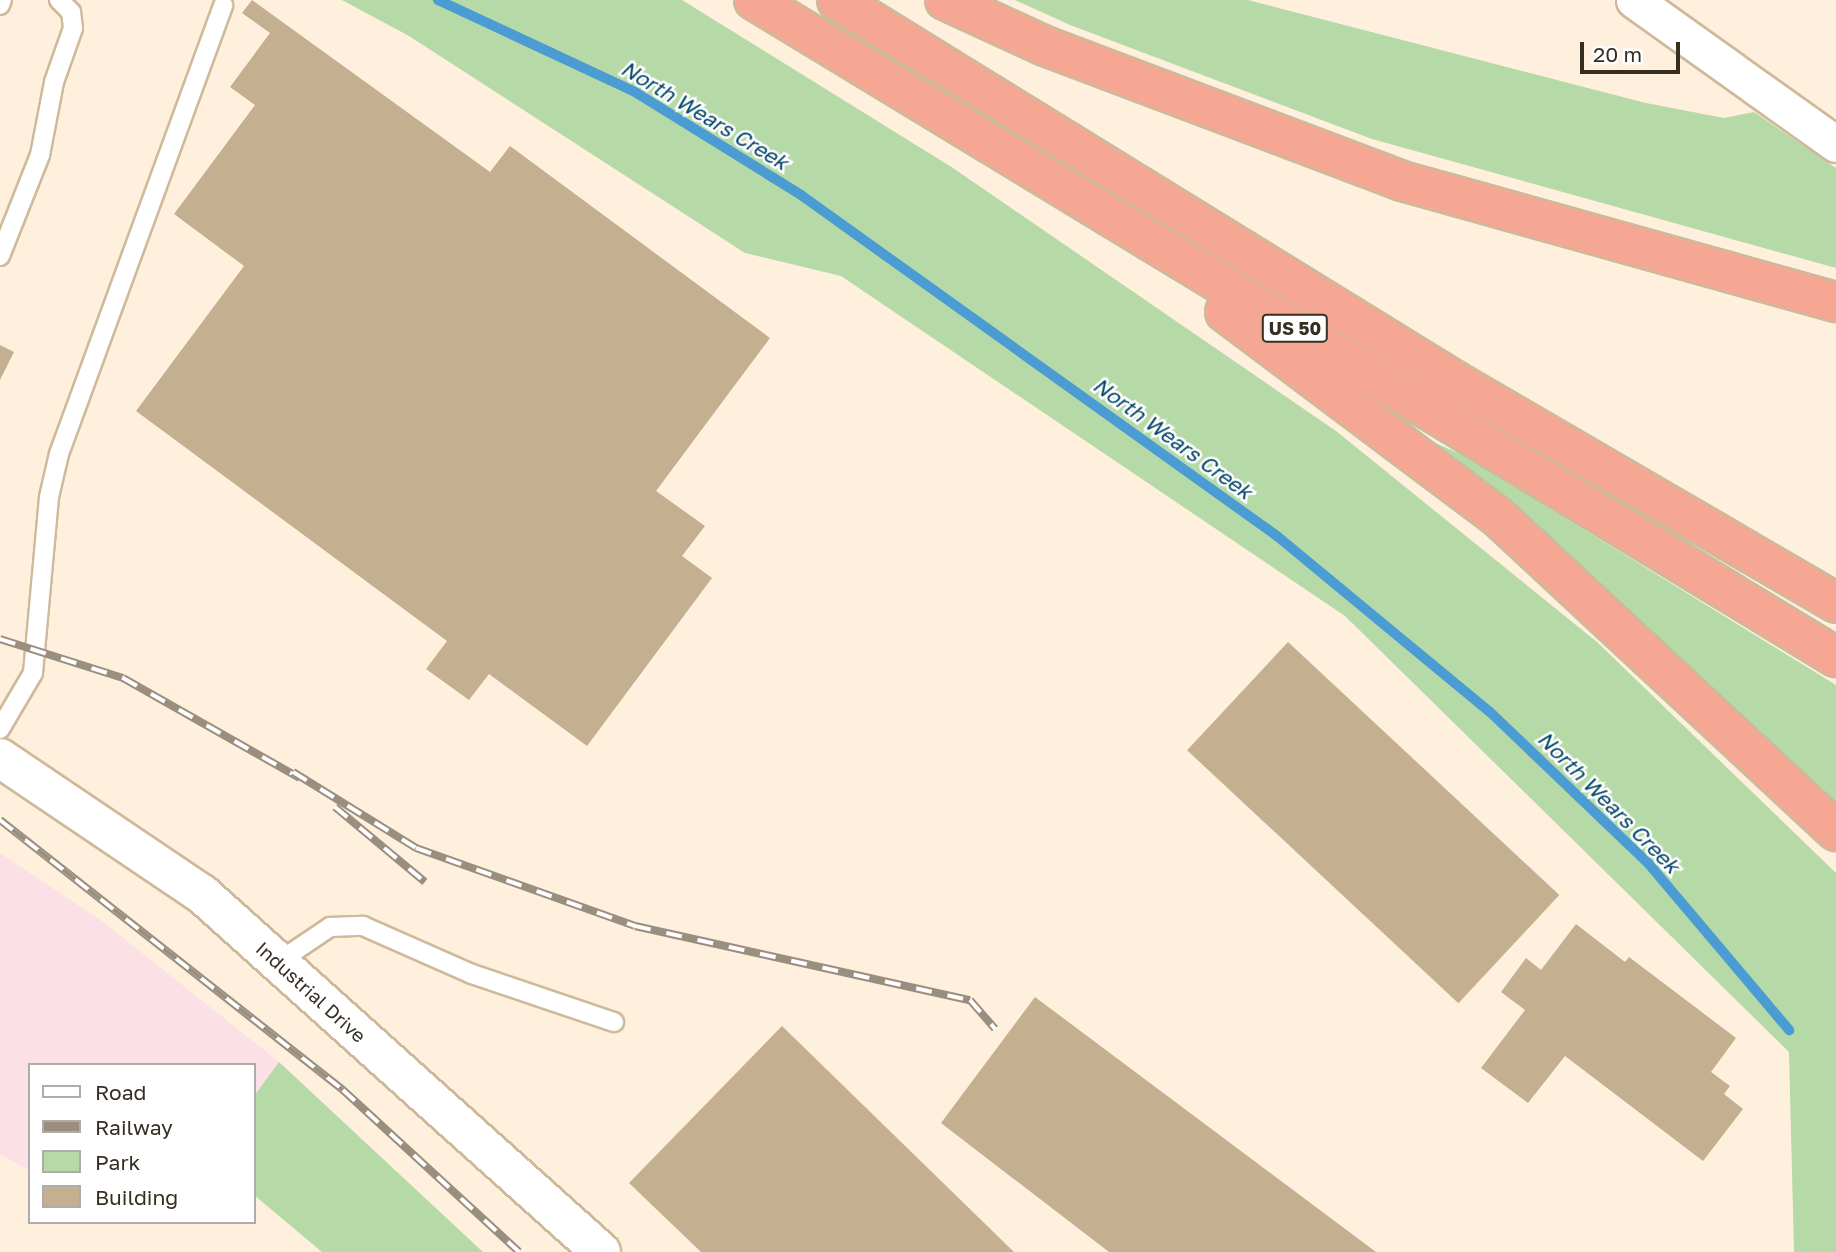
<!DOCTYPE html>
<html>
<head>
<meta charset="utf-8">
<style>
  body { margin:0 }
  #map { position:relative; width:1836px; height:1252px; overflow:hidden; background:#fef0dd; font-family:"Golos Text",sans-serif }
  div>[style] { position:absolute }
  .commercial>* { inset:0; background:#fbe0e5 }
  .green>* { inset:0; background:#b6d9a8 }
  .stream>* { height:10px; margin:-5px; padding:0 5px; transform-origin:5px; border-radius:5px; background:#4c9cd4 }
  .building>* { inset:0; background:#c4af91; transform-origin:0 0 }
  .roads { filter:drop-shadow(2px 0 #ceb99a) drop-shadow(-2px 0 #ceb99a) drop-shadow(0 2px #ceb99a) drop-shadow(0 -2px #ceb99a) }
  .lane>* { height:18px; margin:-9px; padding:0 9px; transform-origin:9px; border-radius:9px; background:#fff }
  .street>* { height:35px; margin:-17.5px; padding:0 17.5px; transform-origin:17.5px; border-radius:17.5px; background:#fff }
  .secondary>* { height:38px; margin:-19px; padding:0 19px; transform-origin:19px; border-radius:19px; background:#fff }
  .highway>* { height:38px; margin:-19px; padding:0 19px; transform-origin:19px; border-radius:19px; background:#f5a794 }
  .rail>* { height:8px; margin-top:-4px; transform-origin:0; background:repeating-linear-gradient(90deg,#fff 0 16px,#9a8f7f 0 32px); box-sizing:border-box; border-block:2px solid #9a8f7f }
  span { translate:-50% -50%; white-space:nowrap; text-align:center; line-height:1.15; -webkit-text-stroke:5px #fff; paint-order:stroke }
  .shield-label span { padding:2px 5px; background:#fff; border:2px solid; border-radius:5px; -webkit-text-stroke-width:0 }
  .shield-label { font-size:18px; color:#362e21; font-weight:700 }
  .street-label { font-size:19px; color:#362e21 }
  .water-label { font-size:21px; color:#024569; font-style:italic }
  .legend { position:absolute; left:28px; top:1063px; width:228px; height:161px; box-sizing:border-box; background:#fff; border:2px solid #afaba6; margin:0; padding:9px 12px; list-style:none; font-size:21px; color:#362e21 }
  .legend li { display:flex; align-items:center; gap:14px; height:35px }
  .legend b { width:35px; border:2px solid #afaba6 }
  .scale { position:absolute; left:1580px; top:42px; width:100px; height:32px; box-sizing:border-box; border:4px solid #362e21; border-top:0; padding-left:9px; font-size:21px; line-height:24px; white-space:nowrap; color:#362e21; -webkit-text-stroke:5px #fff; paint-order:stroke }
</style>
</head>
<body>
<div id="map">
  <div class="commercial">
    <i style="clip-path:polygon(0 853px,102px 921px,279px 1062px,254px 1096px,254px 1065px,30px 1065px,30px 1171px,0 1154px)"></i>
  </div>
  <div class="green">
    <i style="clip-path:polygon(342px 0,682px 0,953px 168px,1336px 431px,1597px 642px,1836px 873px,1836px 1252px,1794px 1252px,1789px 1052px,1345px 616px,841px 276px,745px 253px,409px 36px)"></i>
    <i style="clip-path:polygon(1015px 0,1248px 0,1646px 103px,1724px 118px,1754px 112px,1836px 168px,1836px 268px,1372px 139px,1070px 25px)"></i>
    <i style="clip-path:polygon(1405px 430px,1463px 455px,1836px 685px,1836px 803px,1531px 533px)"></i>
    <i style="clip-path:polygon(279px 1062px,483px 1252px,322px 1252px,254px 1195px,254px 1096px)"></i>
  </div>
  <div class="stream">
    <i style="left:438px;top:0;width:217px;rotate:25deg"></i>
    <i style="left:635px;top:92px;width:195px;rotate:31.8deg"></i>
    <i style="left:801px;top:195px;width:586px;rotate:35.62deg"></i>
    <i style="left:1277px;top:536px;width:276px;rotate:39.6deg"></i>
    <i style="left:1490px;top:712px;width:219px;rotate:43.7deg"></i>
    <i style="left:1648px;top:863px;width:219px;rotate:49.8deg"></i>
  </div>
  <div class="building">
    <i style="clip-path:polygon(252px 0,490px 172px,510px 146px,770px 338px,656px 491px,705px 526px,682px 556px,712px 578px,587px 746px,489px 674px,469px 700px,426px 669px,447px 641px,136px 411px,244px 266px,174px 214px,255px 105px,230px 87px,270px 33px,242px 13px)"></i>
    <i style="clip-path:polygon(0 345px,14px 352px,0 380px)"></i>
    <i style="left:1288px;top:642px;width:371px;height:148px;rotate:43deg"></i>
    <i style="clip-path:polygon(1576px 924px,1625px 962px,1629px 957px,1736px 1038px,1711px 1072px,1730px 1086px,1724px 1094px,1743px 1109px,1703px 1161px,1565px 1056px,1528px 1103px,1481px 1068px,1525px 1010px,1501px 992px,1526px 958px,1541px 970px)"></i>
    <i style="clip-path:polygon(1035px 997px,1376px 1252px,1109px 1252px,941px 1123px)"></i>
    <i style="clip-path:polygon(782px 1026px,1014px 1252px,701px 1252px,629px 1183px)"></i>
  </div>
  <div class="roads">
    <div class="lane">
      <i style="left:0;top:5px;width:5px;rotate:-68deg"></i>
      <i style="left:0;top:256px;width:109px;rotate:-68.4deg"></i>
      <i style="left:40px;top:155px;width:74px;rotate:-79.1deg"></i>
      <i style="left:54px;top:82px;width:57px;rotate:-70.6deg"></i>
      <i style="left:73px;top:28px;width:16px;rotate:-97deg"></i>
      <i style="left:71px;top:12px;width:17px;rotate:-135deg"></i>
      <i style="left:0;top:729px;width:65px;rotate:-59.5deg"></i>
      <i style="left:33px;top:673px;width:177px;rotate:-84.8deg"></i>
      <i style="left:49px;top:497px;width:44px;rotate:-76.9deg"></i>
      <i style="left:59px;top:454px;width:478px;rotate:-69.9deg"></i>
      <i style="left:278px;top:962px;width:63px;rotate:-33.9deg"></i>
      <i style="left:330px;top:927px;width:33px;rotate:-2deg"></i>
      <i style="left:363px;top:926px;width:119px;rotate:23.8deg"></i>
      <i style="left:472px;top:974px;width:150px;rotate:18.7deg"></i>
    </div>
    <div class="street">
      <i style="left:1634px;top:0;width:248px;rotate:35.5deg"></i>
    </div>
    <div class="secondary">
      <i style="left:0;top:758px;width:244px;rotate:34deg"></i>
      <i style="left:202px;top:894px;width:536px;rotate:41.9deg"></i>
    </div>
    <div class="highway">
      <i style="left:754px;top:0;width:1266px;rotate:31.27deg"></i>
      <i style="left:837px;top:0;width:726px;rotate:31.65deg"></i>
      <i style="left:1455px;top:381px;width:441px;rotate:30.2deg"></i>
      <i style="left:945px;top:0;width:110px;rotate:24.7deg"></i>
      <i style="left:1045px;top:46px;width:382px;rotate:20.7deg"></i>
      <i style="left:1402px;top:181px;width:451px;rotate:15.6deg"></i>
      <i style="left:1225px;top:312px;width:340px;rotate:36.9deg"></i>
      <i style="left:1497px;top:516px;width:463px;rotate:42.9deg"></i>
    </div>
  </div>
  <div class="rail">
    <i style="left:0;top:639px;width:129px;rotate:17.6deg"></i>
    <i style="left:123px;top:678px;width:203px;rotate:29.5deg"></i>
    <i style="left:293px;top:772px;width:145px;rotate:31.7deg"></i>
    <i style="left:416px;top:848px;width:232px;rotate:19.6deg"></i>
    <i style="left:635px;top:926px;width:343px;rotate:12.5deg"></i>
    <i style="left:970px;top:1000px;width:38px;rotate:49deg"></i>
    <i style="left:335px;top:807px;width:117px;rotate:39.8deg"></i>
    <i style="left:0;top:820px;width:437px;rotate:38.2deg"></i>
    <i style="left:343px;top:1090px;width:239px;rotate:42.6deg"></i>
  </div>
  <div class="shield-label">
    <span style="left:1295px;top:328px">US 50</span>
  </div>
  <div class="street-label">
    <span style="left:311px;top:992px;rotate:42deg">Industrial Drive</span>
  </div>
  <div class="water-label">
    <span style="left:705px;top:115px;rotate:31deg">North Wears Creek</span>
    <span style="left:1173px;top:438px;rotate:36deg">North Wears Creek</span>
    <span style="left:1609px;top:802px;rotate:45deg">North Wears Creek</span>
  </div>
  <ul class="legend">
  <li><b style="height:9px;background:#fff"></b>Road</li>
  <li><b style="height:9px;background:#9a8f7f"></b>Railway</li>
  <li><b style="height:19px;background:#b6d9a8"></b>Park</li>
  <li><b style="height:19px;background:#c4af91"></b>Building</li>
  </ul>
  <div class="scale">20 m</div>
</div>
</body>
</html>
